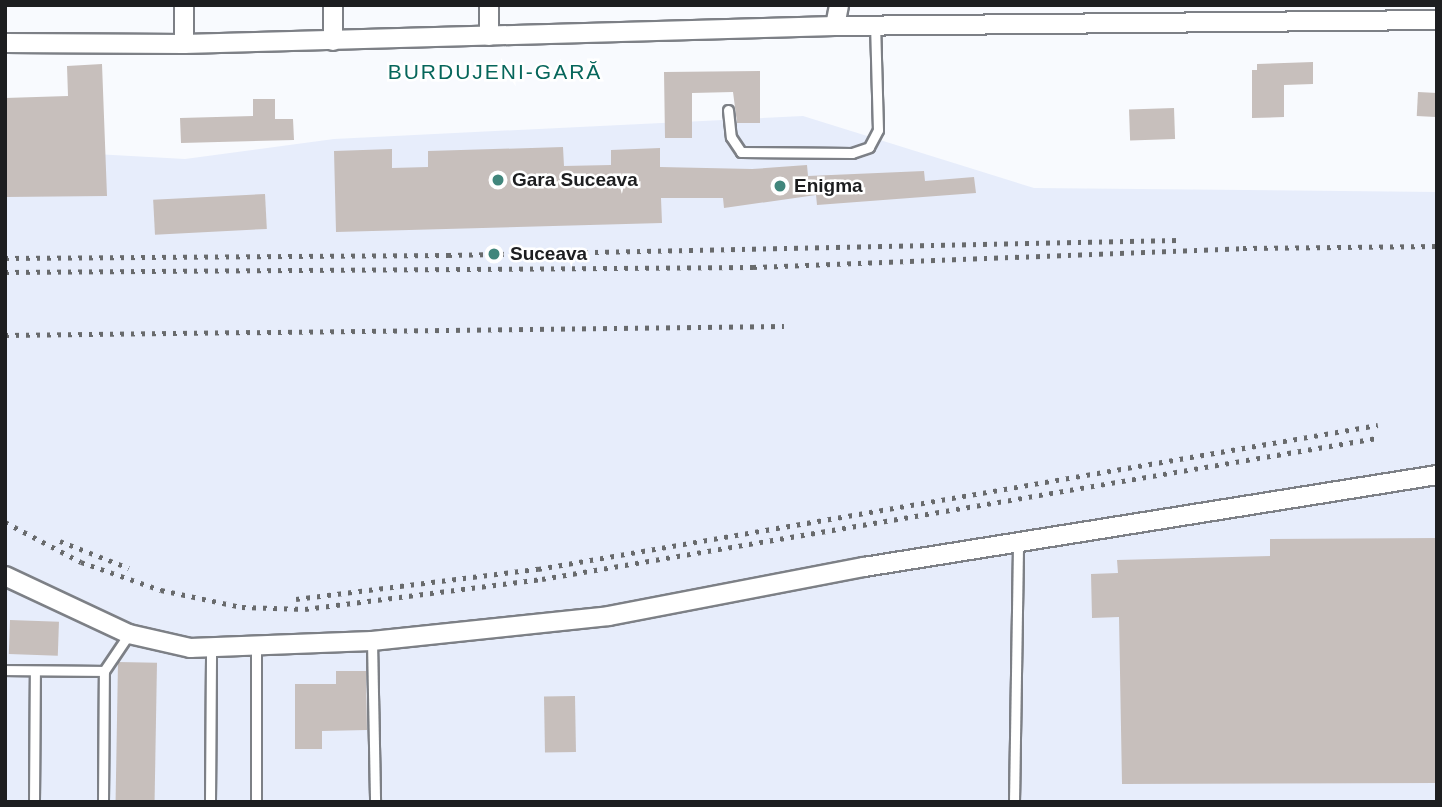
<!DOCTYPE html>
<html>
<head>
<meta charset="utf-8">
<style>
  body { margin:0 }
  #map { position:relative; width:1442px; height:807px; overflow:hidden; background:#f8fafe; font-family:Arial,sans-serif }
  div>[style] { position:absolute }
  .built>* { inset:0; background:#e7edfb }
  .building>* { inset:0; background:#c7bfbc; transform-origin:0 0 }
  .roads { filter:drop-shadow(2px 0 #7d8086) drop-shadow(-2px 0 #7d8086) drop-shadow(0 2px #7d8086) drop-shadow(0 -2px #7d8086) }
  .lane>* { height:9px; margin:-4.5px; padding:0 4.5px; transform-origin:4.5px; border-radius:4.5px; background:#fff }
  .street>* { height:18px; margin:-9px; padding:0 9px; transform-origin:9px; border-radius:9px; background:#fff }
  .rail>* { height:4.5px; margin-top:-2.25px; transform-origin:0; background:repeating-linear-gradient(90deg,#686a6c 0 3.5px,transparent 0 10.5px) }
  .dots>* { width:19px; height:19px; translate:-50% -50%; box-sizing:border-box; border:4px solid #fff; border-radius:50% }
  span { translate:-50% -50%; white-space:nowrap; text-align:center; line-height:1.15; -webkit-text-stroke:5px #fff; paint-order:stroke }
  .poi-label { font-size:19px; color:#1d1e20; font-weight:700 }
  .left { translate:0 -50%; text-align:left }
  .neighbourhood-label { font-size:21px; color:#06665b; letter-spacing:2px }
  .frame { position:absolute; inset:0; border:7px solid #1d1e20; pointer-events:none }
</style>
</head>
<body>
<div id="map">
  <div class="built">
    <i style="clip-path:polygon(803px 116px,1034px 188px,1437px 192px,1437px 802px,5px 802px,5px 149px,185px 159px,334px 139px)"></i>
  </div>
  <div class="building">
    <i style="clip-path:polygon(1313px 62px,1313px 84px,1284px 85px,1284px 117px,1252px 118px,1252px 70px,1257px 70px,1257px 64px)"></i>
    <i style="clip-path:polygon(102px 64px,107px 196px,5px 197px,5px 98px,68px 96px,67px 66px)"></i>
    <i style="clip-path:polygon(760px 71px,760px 123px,737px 123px,733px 92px,692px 93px,692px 138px,665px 138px,664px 72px)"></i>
    <i style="left:1418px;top:92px;width:19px;height:24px;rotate:3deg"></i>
    <i style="clip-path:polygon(253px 99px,275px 99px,275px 119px,293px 119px,294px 140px,181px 143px,180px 118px,253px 116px)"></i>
    <i style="left:1174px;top:108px;width:31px;height:45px;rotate:88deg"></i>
    <i style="clip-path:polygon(563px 147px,564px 166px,611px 165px,611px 150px,660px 148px,660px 167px,752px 169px,807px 165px,808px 176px,924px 171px,925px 181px,974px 177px,976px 193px,817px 205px,816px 195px,724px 208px,723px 198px,661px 198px,662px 223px,336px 232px,334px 151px,392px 149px,392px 168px,428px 167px,428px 151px)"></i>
    <i style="left:265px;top:194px;width:35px;height:112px;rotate:87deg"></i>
    <i style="clip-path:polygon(1437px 538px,1437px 783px,1122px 784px,1119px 617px,1092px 618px,1091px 574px,1118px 573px,1117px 560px,1270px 556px,1270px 539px)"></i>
    <i style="left:10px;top:620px;width:49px;height:34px;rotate:2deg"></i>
    <i style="left:118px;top:662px;width:39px;height:140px;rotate:1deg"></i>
    <i style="clip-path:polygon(336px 671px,366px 671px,367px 730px,322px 731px,322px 749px,295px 749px,295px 684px,336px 684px)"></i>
    <i style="left:575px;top:696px;width:56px;height:31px;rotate:89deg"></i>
  </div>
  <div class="roads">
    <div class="lane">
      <i style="left:728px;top:110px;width:27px;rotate:84deg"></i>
      <i style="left:731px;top:137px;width:18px;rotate:56deg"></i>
      <i style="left:741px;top:152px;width:111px;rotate:0.5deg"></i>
      <i style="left:852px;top:153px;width:18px;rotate:-19deg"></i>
      <i style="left:869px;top:147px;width:19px;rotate:-62deg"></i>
      <i style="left:878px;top:130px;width:105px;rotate:-91.6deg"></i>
      <i style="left:372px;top:641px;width:161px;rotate:88.9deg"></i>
      <i style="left:5px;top:670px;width:99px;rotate:0.6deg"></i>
      <i style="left:34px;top:802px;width:130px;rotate:-89.6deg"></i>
      <i style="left:103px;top:802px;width:131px;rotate:-89.6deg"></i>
      <i style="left:104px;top:671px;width:45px;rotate:-56deg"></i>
      <i style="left:210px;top:802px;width:151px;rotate:-89.6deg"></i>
      <i style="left:256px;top:802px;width:153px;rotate:-90deg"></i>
      <i style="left:1014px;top:802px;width:260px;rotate:-89.1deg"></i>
    </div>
    <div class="street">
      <i style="left:489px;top:5px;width:31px;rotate:90deg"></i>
      <i style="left:835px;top:26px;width:21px;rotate:-79deg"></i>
      <i style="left:333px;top:41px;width:36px;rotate:-90deg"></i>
      <i style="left:5px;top:43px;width:179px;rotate:0.3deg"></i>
      <i style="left:184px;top:44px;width:651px;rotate:-1.58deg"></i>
      <i style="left:835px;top:26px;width:602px;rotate:-0.57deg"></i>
      <i style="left:184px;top:44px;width:39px;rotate:-90deg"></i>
      <i style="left:5px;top:576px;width:137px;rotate:25.1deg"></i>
      <i style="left:129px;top:634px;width:63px;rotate:12.9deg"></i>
      <i style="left:190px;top:648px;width:182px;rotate:-2.2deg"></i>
      <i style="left:372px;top:641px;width:238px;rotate:-6deg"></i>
      <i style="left:609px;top:616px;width:260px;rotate:-10.9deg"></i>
      <i style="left:864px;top:567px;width:580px;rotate:-9.12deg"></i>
    </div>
  </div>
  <div class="rail">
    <i style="left:5px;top:258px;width:443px;rotate:-0.4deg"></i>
    <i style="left:448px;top:255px;width:730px;rotate:-1.18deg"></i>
    <i style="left:5px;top:272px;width:748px;rotate:-0.38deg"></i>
    <i style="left:753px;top:267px;width:490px;rotate:-2.2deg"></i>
    <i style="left:1243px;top:248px;width:194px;rotate:-0.6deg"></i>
    <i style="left:5px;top:335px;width:779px;rotate:-0.66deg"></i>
    <i style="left:5px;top:522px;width:86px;rotate:27.8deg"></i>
    <i style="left:81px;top:562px;width:85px;rotate:19.3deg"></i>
    <i style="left:161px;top:590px;width:83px;rotate:11.9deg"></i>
    <i style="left:242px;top:607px;width:63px;rotate:1.8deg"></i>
    <i style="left:305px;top:609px;width:239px;rotate:-7.2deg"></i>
    <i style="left:542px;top:579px;width:847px;rotate:-9.58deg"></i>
    <i style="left:60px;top:541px;width:74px;rotate:21.4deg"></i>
    <i style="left:296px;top:599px;width:244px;rotate:-7.1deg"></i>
    <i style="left:538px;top:569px;width:852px;rotate:-9.73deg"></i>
  </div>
  <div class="dots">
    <i style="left:498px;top:180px;background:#41867c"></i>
    <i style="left:780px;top:186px;background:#41867c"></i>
    <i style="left:494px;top:254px;background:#41867c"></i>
  </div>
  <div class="poi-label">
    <span class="left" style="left:512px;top:180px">Gara Suceava</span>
    <span class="left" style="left:794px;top:186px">Enigma</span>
    <span class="left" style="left:510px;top:254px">Suceava</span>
  </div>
  <div class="neighbourhood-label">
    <span style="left:495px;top:72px">BURDUJENI-GARĂ</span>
  </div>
  <div class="frame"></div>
</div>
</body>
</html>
